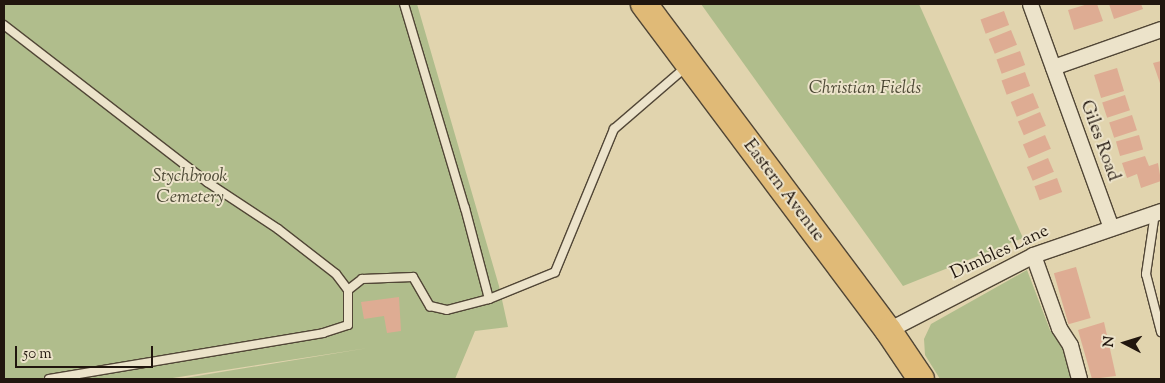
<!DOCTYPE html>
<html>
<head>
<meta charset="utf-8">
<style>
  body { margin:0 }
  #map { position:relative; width:1165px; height:383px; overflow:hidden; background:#e1d4ae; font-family:"Sorts Mill Goudy",serif }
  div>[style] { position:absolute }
  .green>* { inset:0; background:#b0bd8c }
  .building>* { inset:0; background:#deac93; transform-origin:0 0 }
  .roads { filter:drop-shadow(1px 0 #514636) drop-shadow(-1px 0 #514636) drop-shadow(0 1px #514636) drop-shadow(0 -1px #514636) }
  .lane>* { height:8px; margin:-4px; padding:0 4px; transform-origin:4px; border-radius:4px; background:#ece3ca }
  .street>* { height:15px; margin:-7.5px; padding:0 7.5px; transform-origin:7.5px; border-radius:7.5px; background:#ece3ca }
  .highway>* { height:26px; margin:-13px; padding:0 13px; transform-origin:13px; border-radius:13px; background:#e0ba77 }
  span { translate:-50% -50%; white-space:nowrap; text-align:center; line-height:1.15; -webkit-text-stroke:4px #ece3ca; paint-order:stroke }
  .park-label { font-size:18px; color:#4c4834; font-style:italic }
  .street-label { font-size:18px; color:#21160e }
  .frame { position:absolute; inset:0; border:5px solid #21160e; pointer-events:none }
  .north { position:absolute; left:1100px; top:318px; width:50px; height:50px; -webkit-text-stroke:4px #ece3ca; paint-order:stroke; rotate:275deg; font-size:14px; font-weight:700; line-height:20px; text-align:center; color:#21160e }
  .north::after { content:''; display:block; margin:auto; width:18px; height:22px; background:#21160e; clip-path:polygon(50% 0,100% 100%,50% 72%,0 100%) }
  .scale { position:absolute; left:15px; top:346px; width:138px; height:22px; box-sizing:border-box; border:2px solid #21160e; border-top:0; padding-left:6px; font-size:15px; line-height:18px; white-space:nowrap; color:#21160e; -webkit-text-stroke:4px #ece3ca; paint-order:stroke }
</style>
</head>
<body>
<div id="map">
  <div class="green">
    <i style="clip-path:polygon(4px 4px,417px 4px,499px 286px,508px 327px,475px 331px,455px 379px,179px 379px,368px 348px,166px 379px,4px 379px)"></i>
    <i style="clip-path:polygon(701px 4px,919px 4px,1023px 238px,903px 286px)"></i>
    <i style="clip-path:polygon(1027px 270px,1050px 330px,1066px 349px,1074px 379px,940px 379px,925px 355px,924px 339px,931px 324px)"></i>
  </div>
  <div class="building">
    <i style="clip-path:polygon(1088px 4px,1097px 4px,1103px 21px,1074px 30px,1068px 10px)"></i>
    <i style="clip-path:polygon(1109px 4px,1141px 4px,1143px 9px,1114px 19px)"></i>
    <i style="left:1004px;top:11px;width:15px;height:25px;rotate:70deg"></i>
    <i style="left:1011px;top:30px;width:16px;height:24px;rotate:68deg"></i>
    <i style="left:1020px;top:51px;width:15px;height:25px;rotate:70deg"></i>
    <i style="clip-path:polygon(1161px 61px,1161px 86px,1153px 63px)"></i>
    <i style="left:1117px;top:68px;width:24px;height:24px;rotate:73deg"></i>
    <i style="left:1025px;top:72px;width:15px;height:25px;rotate:70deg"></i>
    <i style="left:1033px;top:93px;width:16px;height:24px;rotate:68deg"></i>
    <i style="left:1125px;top:95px;width:16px;height:24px;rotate:72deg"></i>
    <i style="left:1040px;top:112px;width:15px;height:24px;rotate:67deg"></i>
    <i style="left:1132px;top:115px;width:16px;height:24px;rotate:72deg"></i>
    <i style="left:1045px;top:135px;width:15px;height:24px;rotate:67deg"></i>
    <i style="left:1139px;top:135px;width:15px;height:24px;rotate:74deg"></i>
    <i style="clip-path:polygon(1145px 156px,1149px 166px,1158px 163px,1161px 181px,1141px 188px,1137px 174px,1127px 178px,1122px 163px)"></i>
    <i style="left:1048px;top:158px;width:15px;height:23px;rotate:67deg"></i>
    <i style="left:1057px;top:178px;width:15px;height:24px;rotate:70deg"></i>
    <i style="left:1076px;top:267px;width:53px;height:23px;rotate:74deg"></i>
    <i style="clip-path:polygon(399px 297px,401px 331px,387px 333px,384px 316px,364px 319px,361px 302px)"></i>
    <i style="clip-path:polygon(1104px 322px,1116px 376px,1092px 379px,1078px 330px)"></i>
  </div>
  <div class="roads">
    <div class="lane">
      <i style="left:404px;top:4px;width:213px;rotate:73.4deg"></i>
      <i style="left:465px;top:208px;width:94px;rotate:75.2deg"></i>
      <i style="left:4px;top:25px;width:257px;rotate:37.7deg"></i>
      <i style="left:207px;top:182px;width:85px;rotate:33.5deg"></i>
      <i style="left:278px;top:229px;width:73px;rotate:37.8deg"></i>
      <i style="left:336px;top:274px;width:20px;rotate:53deg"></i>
      <i style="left:1155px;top:213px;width:62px;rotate:98.4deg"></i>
      <i style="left:1146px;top:274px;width:60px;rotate:75.5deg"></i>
      <i style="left:49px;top:379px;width:278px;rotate:-9.5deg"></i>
      <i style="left:323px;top:333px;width:26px;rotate:-18deg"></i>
      <i style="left:348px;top:325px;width:35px;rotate:-90deg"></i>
      <i style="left:348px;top:290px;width:18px;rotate:-38deg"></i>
      <i style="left:362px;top:279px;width:51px;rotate:-2.2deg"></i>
      <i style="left:413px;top:277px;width:34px;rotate:60deg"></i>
      <i style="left:430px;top:306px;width:17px;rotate:13deg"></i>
      <i style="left:447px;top:310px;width:43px;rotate:-14.7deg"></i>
      <i style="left:489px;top:299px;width:71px;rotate:-22.2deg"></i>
      <i style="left:555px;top:272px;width:155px;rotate:-67.6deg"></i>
      <i style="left:614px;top:129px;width:96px;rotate:-40.8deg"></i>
    </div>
    <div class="street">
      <i style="left:1030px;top:4px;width:238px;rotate:70.1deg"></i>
      <i style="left:1053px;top:67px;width:114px;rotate:-19.4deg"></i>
      <i style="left:1033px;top:255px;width:77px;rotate:70.4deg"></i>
      <i style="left:1059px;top:328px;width:20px;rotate:57deg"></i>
      <i style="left:1070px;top:345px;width:35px;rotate:75deg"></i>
      <i style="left:888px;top:330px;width:163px;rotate:-27.3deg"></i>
      <i style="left:1033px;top:255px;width:135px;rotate:-19deg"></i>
    </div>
    <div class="highway">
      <i style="left:644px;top:4px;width:407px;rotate:53.2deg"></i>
      <i style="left:888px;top:330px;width:59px;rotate:56deg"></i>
    </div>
  </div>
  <div class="park-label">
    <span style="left:865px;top:89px">Christian Fields</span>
    <span style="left:190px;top:188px">Stychbrook<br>Cemetery</span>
  </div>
  <div class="street-label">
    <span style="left:1099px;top:141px;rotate:70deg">Giles Road</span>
    <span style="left:783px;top:191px;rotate:53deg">Eastern Avenue</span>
    <span style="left:1000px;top:253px;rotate:-25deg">Dimbles Lane</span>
  </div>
  <div class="frame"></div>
  <div class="north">N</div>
  <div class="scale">50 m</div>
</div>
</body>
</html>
